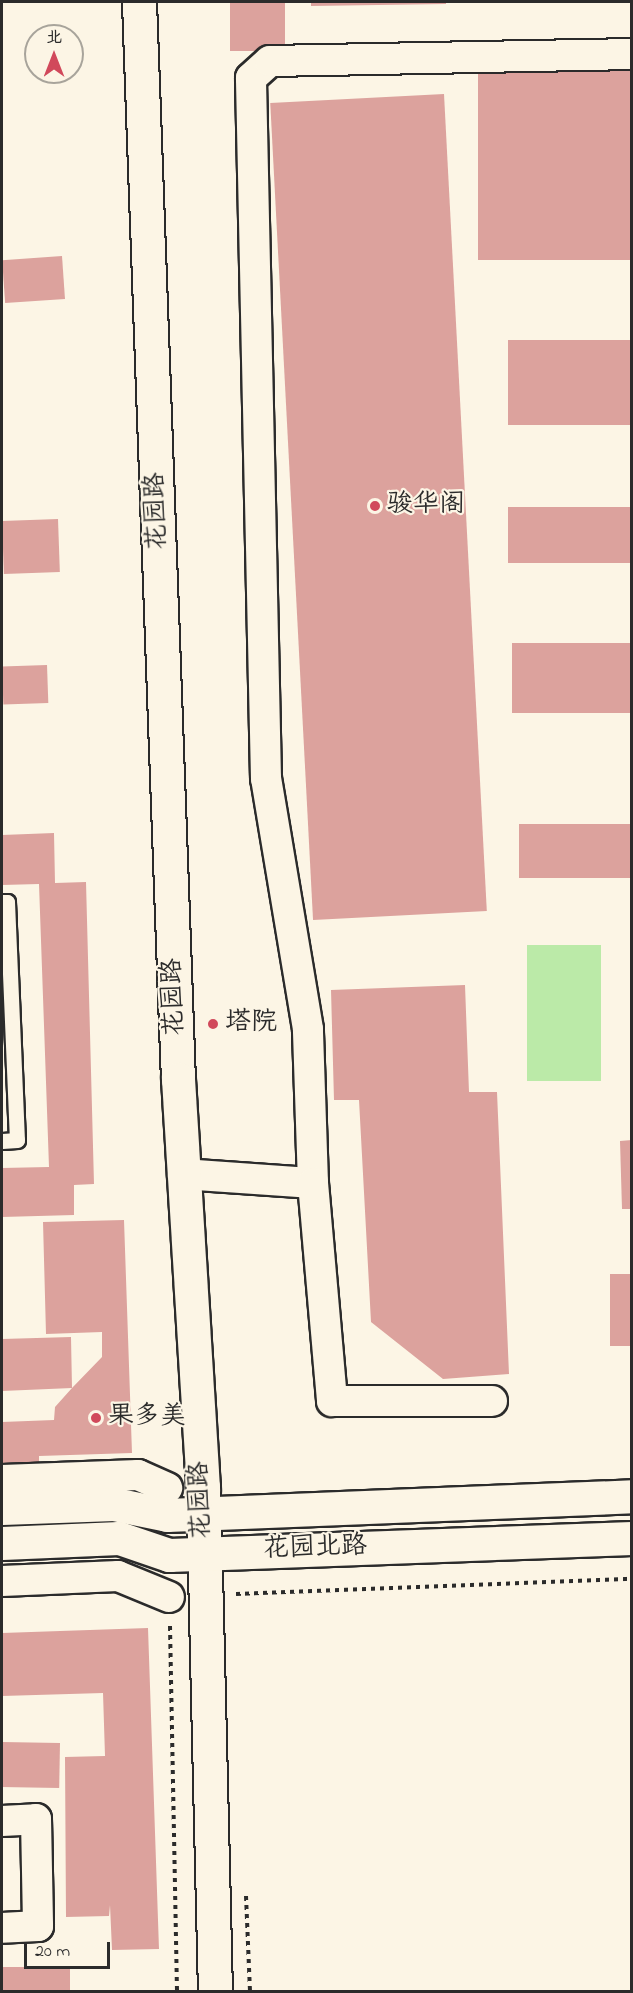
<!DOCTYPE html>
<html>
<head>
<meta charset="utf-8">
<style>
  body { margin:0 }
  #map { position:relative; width:633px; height:1993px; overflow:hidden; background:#fcf5e5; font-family:"Indie Flower","LXGW WenKai TC",sans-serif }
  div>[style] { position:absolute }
  .green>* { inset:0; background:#bbeaa8; transform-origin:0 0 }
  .building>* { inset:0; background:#dca29d; transform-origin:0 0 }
  .path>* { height:4px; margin-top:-2px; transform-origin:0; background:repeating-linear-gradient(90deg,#2b2b2b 0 4.5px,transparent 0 9px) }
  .roads { filter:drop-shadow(2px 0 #2b2b2b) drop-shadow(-2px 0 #2b2b2b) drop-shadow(0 2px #2b2b2b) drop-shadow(0 -2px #2b2b2b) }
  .lane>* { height:15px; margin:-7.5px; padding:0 7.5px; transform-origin:7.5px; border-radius:7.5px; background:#fcf5e5 }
  .street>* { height:30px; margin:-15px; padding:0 15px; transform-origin:15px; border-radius:15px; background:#fcf5e5 }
  .secondary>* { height:33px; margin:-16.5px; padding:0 16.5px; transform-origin:16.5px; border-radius:16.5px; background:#fcf5e5 }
  .dots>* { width:16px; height:16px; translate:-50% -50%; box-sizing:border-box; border:3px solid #fcf5e5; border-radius:50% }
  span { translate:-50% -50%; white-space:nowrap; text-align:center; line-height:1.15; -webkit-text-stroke:4.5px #fcf5e5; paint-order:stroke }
  .poi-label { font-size:26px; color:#2b2b2b }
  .left { translate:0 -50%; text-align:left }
  .street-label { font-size:26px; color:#2b2b2b }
  .frame { position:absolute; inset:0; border:3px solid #2b2b2b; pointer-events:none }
  .north { position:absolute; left:24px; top:24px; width:60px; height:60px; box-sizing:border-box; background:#fcf5e5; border:2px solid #a8a49b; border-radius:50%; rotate:0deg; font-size:16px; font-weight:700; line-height:24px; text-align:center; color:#2b2b2b }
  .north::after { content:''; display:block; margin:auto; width:21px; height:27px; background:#d1495b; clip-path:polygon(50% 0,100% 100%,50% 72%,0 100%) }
  .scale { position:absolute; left:24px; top:1942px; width:86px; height:27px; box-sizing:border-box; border:3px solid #2b2b2b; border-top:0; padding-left:8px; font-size:18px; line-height:21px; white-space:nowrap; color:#2b2b2b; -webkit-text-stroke:4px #fcf5e5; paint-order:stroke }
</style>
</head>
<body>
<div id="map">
  <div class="green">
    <i style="left:601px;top:945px;width:136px;height:74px;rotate:90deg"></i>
  </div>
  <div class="building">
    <i style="left:230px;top:2px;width:55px;height:49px"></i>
    <i style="clip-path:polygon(311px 2px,446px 2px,446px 4px,311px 6px)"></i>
    <i style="left:632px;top:60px;width:200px;height:154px;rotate:90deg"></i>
    <i style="left:444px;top:94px;width:818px;height:174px;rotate:87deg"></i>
    <i style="left:62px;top:256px;width:43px;height:60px;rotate:86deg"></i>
    <i style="left:632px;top:340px;width:85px;height:124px;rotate:90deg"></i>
    <i style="left:632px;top:507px;width:56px;height:124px;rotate:90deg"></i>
    <i style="left:58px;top:519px;width:53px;height:56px;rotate:88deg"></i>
    <i style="left:632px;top:643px;width:70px;height:120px;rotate:90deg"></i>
    <i style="left:47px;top:665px;width:38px;height:45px;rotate:88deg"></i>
    <i style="left:632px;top:824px;width:54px;height:113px;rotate:90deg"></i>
    <i style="clip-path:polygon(54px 833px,55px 883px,86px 882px,94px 1184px,74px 1185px,74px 1215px,2px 1217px,2px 1168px,49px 1167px,39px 884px,2px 885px,2px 835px)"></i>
    <i style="clip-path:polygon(465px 985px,469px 1092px,497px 1092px,509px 1374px,443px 1379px,371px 1322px,359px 1100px,334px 1100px,331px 990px)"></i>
    <i style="clip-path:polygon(632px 1140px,632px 1209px,622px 1209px,620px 1141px)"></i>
    <i style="clip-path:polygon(124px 1220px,132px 1453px,39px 1456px,39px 1462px,2px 1463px,2px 1422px,54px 1420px,55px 1407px,72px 1388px,2px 1391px,2px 1339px,71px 1337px,72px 1388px,102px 1357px,102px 1332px,46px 1334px,43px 1222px)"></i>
    <i style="left:610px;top:1274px;width:22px;height:72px"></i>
    <i style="clip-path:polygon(148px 1628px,159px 1949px,112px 1950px,110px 1905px,109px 1916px,66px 1917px,65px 1757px,105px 1756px,103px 1693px,2px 1696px,2px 1633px)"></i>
    <i style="left:2px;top:1742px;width:58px;height:45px;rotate:1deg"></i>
    <i style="left:70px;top:1967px;width:25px;height:68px;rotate:90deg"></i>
  </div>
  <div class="path">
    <i style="left:236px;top:1594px;width:396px;rotate:-2.2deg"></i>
    <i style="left:170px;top:1626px;width:366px;rotate:88.9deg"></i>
    <i style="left:246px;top:1896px;width:96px;rotate:87.6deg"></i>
  </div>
  <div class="roads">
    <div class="lane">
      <i style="left:2px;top:902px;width:5px"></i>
      <i style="left:7px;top:902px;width:238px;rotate:87.6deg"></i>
      <i style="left:17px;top:1140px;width:15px;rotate:176deg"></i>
    </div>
    <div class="street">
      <i style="left:183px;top:1174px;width:130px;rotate:4deg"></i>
      <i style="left:313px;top:1183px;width:154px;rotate:-91.9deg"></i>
      <i style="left:308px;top:1029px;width:254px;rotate:-99.5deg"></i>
      <i style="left:266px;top:779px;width:701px;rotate:-91.23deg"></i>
      <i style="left:251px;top:78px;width:25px;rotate:-42deg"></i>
      <i style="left:270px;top:61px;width:362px;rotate:-1.1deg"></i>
      <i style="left:313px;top:1183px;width:219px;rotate:85deg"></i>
      <i style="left:332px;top:1401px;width:160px"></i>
      <i style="left:2px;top:1480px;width:136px;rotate:-2.1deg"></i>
      <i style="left:138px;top:1475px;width:32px;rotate:24deg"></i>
      <i style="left:2px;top:1581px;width:116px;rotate:-2.5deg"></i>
      <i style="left:118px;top:1576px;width:55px;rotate:22.4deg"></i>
      <i style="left:2px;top:1821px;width:34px;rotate:-3deg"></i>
      <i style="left:36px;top:1819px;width:107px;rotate:88.9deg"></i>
      <i style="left:38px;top:1926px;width:36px;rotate:177deg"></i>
    </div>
    <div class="secondary">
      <i style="left:139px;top:2px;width:1078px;rotate:87.93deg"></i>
      <i style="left:178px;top:1079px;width:409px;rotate:86.5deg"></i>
      <i style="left:203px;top:1487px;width:505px;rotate:88.64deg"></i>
      <i style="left:2px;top:1508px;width:112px;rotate:-2deg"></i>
      <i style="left:114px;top:1504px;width:54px;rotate:11.7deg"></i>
      <i style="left:167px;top:1515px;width:465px;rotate:-2.3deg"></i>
      <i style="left:2px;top:1543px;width:117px;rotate:-2.4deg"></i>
      <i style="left:119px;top:1538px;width:53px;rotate:18.8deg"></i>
      <i style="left:169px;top:1555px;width:463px;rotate:-2.1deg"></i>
    </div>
  </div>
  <div class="dots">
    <i style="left:375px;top:506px;background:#d1495b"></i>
    <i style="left:213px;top:1024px;background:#d1495b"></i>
    <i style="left:96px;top:1418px;background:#d1495b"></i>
  </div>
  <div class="poi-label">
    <span class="left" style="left:387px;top:506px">骏华阁</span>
    <span class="left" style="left:225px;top:1024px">塔院</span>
    <span class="left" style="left:108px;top:1418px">果多美</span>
  </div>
  <div class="street-label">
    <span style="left:158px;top:511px;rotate:-92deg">花园路</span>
    <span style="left:175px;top:997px;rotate:-92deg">花园路</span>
    <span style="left:202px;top:1500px;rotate:-92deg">花园路</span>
    <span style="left:315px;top:1549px;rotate:-2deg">花园北路</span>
  </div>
  <div class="frame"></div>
  <div class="north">北</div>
  <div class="scale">20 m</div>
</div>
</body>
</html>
